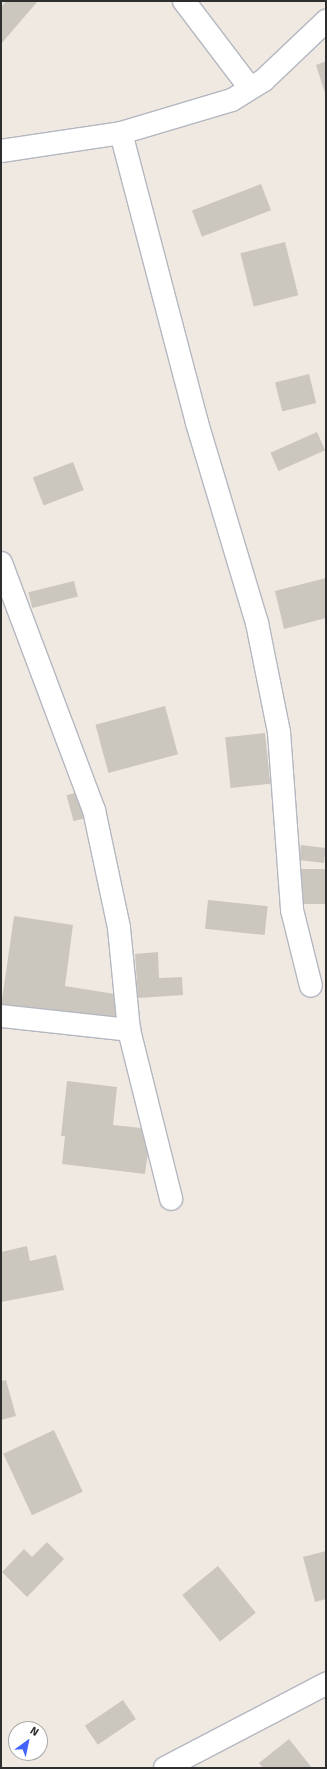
<!DOCTYPE html>
<html>
<head>
<meta charset="utf-8">
<style>
  body { margin:0 }
  #map { position:relative; width:327px; height:1769px; overflow:hidden; background:#efe9e1; font-family:Signika,sans-serif }
  div>[style] { position:absolute }
  .building>* { inset:0; background:#cbc7bf; transform-origin:0 0 }
  .roads { filter:drop-shadow(1px 0 #b4b7c1) drop-shadow(-1px 0 #b4b7c1) drop-shadow(0 1px #b4b7c1) drop-shadow(0 -1px #b4b7c1) }
  .street>* { height:22px; margin:-11px; padding:0 11px; transform-origin:11px; border-radius:11px; background:#fff }
  span { translate:-50% -50%; white-space:nowrap; text-align:center; line-height:1.15; -webkit-text-stroke:3px #fff; paint-order:stroke }
  .frame { position:absolute; inset:0; border:2px solid #2e2e2e; pointer-events:none }
  .north { position:absolute; left:8px; top:1721px; width:40px; height:40px; box-sizing:border-box; background:#fff; border:1px solid #ababab; border-radius:50%; rotate:33deg; font-size:11px; font-weight:700; line-height:16px; text-align:center; color:#2e2e2e }
  .north::after { content:''; display:block; margin:auto; width:14px; height:18px; background:#4264fb; clip-path:polygon(50% 0,100% 100%,50% 72%,0 100%) }
</style>
</head>
<body>
<div id="map">
  <div class="building">
    <i style="clip-path:polygon(6px 1px,38px 1px,1px 44px,1px 7px)"></i>
    <i style="clip-path:polygon(326px 61px,326px 96px,316px 65px)"></i>
    <i style="left:261px;top:184px;width:28px;height:74px;rotate:69deg"></i>
    <i style="left:285px;top:242px;width:55px;height:46px;rotate:76deg"></i>
    <i style="left:309px;top:374px;width:30px;height:35px;rotate:76deg"></i>
    <i style="left:317px;top:432px;width:20px;height:51px;rotate:66deg"></i>
    <i style="left:73px;top:462px;width:30px;height:43px;rotate:69deg"></i>
    <i style="clip-path:polygon(326px 578px,326px 618px,284px 629px,275px 591px)"></i>
    <i style="left:74px;top:581px;width:16px;height:47px;rotate:76deg"></i>
    <i style="left:165px;top:706px;width:50px;height:72px;rotate:75deg"></i>
    <i style="left:265px;top:733px;width:51px;height:40px;rotate:84deg"></i>
    <i style="left:82px;top:791px;width:27px;height:16px;rotate:75deg"></i>
    <i style="left:301px;top:845px;width:25px;height:15px;rotate:7deg"></i>
    <i style="left:326px;top:869px;width:35px;height:25px;rotate:90deg"></i>
    <i style="left:208px;top:900px;width:60px;height:29px;rotate:6deg"></i>
    <i style="clip-path:polygon(14px 916px,73px 925px,65px 986px,121px 995px,117px 1025px,1px 1007px)"></i>
    <i style="clip-path:polygon(158px 952px,159px 978px,182px 977px,183px 995px,138px 998px,135px 954px)"></i>
    <i style="clip-path:polygon(67px 1081px,117px 1087px,113px 1125px,151px 1129px,145px 1174px,62px 1164px,65px 1136px,61px 1136px)"></i>
    <i style="clip-path:polygon(27px 1246px,30px 1261px,56px 1255px,64px 1290px,1px 1302px,1px 1252px)"></i>
    <i style="clip-path:polygon(6px 1380px,16px 1416px,1px 1420px,1px 1381px)"></i>
    <i style="left:54px;top:1430px;width:68px;height:56px;rotate:65deg"></i>
    <i style="clip-path:polygon(47px 1542px,64px 1559px,27px 1597px,2px 1572px,24px 1549px,32px 1557px)"></i>
    <i style="clip-path:polygon(326px 1551px,326px 1599px,315px 1602px,303px 1557px)"></i>
    <i style="left:218px;top:1566px;width:60px;height:46px;rotate:51deg"></i>
    <i style="left:123px;top:1700px;width:23px;height:46px;rotate:56deg"></i>
    <i style="clip-path:polygon(289px 1739px,312px 1768px,263px 1768px,259px 1763px)"></i>
  </div>
  <div class="roads">
    <div class="street">
      <i style="left:184px;top:1px;width:109px;rotate:52.8deg"></i>
      <i style="left:121px;top:133px;width:300px;rotate:75.3deg"></i>
      <i style="left:197px;top:423px;width:209px;rotate:73.3deg"></i>
      <i style="left:257px;top:623px;width:111px;rotate:78.6deg"></i>
      <i style="left:279px;top:732px;width:178px;rotate:85.8deg"></i>
      <i style="left:292px;top:910px;width:78px;rotate:76deg"></i>
      <i style="left:1px;top:151px;width:121px;rotate:-8.5deg"></i>
      <i style="left:121px;top:133px;width:116px;rotate:-16.6deg"></i>
      <i style="left:232px;top:100px;width:38px;rotate:-32deg"></i>
      <i style="left:264px;top:80px;width:86px;rotate:-43.6deg"></i>
      <i style="left:1px;top:563px;width:264px;rotate:69.4deg"></i>
      <i style="left:94px;top:810px;width:121px;rotate:78deg"></i>
      <i style="left:119px;top:928px;width:102px;rotate:84.4deg"></i>
      <i style="left:129px;top:1030px;width:174px;rotate:76deg"></i>
      <i style="left:1px;top:1016px;width:129px;rotate:6.2deg"></i>
      <i style="left:165px;top:1768px;width:182px;rotate:-27.6deg"></i>
    </div>
  </div>
  <div class="frame"></div>
  <div class="north">N</div>
</div>
</body>
</html>
